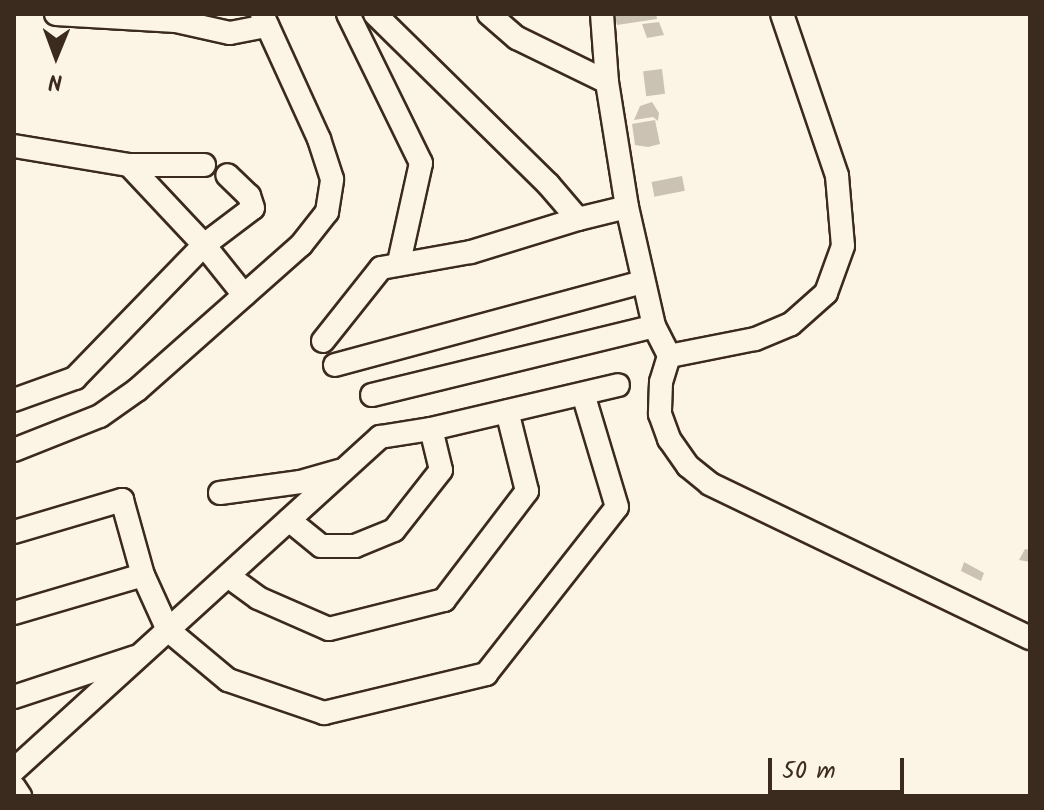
<!DOCTYPE html>
<html>
<head>
<meta charset="utf-8">
<style>
  body { margin:0 }
  #map { position:relative; width:1044px; height:810px; overflow:hidden; background:#fcf5e5; font-family:Kalam,sans-serif }
  div>[style] { position:absolute }
  .building>* { inset:0; background:#ccc2b3; transform-origin:0 0 }
  .roads { filter:drop-shadow(2px 0 #3b2a1e) drop-shadow(-2px 0 #3b2a1e) drop-shadow(0 2px #3b2a1e) drop-shadow(0 -2px #3b2a1e) }
  .minor>* { height:22px; margin:-11px; padding:0 11px; transform-origin:11px; border-radius:11px; background:#fcf5e5 }
  span { translate:-50% -50%; white-space:nowrap; text-align:center; line-height:1.15; -webkit-text-stroke:7px #fcf5e5; paint-order:stroke }
  .frame { position:absolute; inset:0; border:16px solid #3b2a1e; pointer-events:none }
  .north { position:absolute; left:16px; top:16px; width:80px; height:80px; -webkit-text-stroke:6px #fcf5e5; paint-order:stroke; rotate:181deg; font-size:22px; font-weight:700; line-height:32px; text-align:center; color:#3b2a1e }
  .north::after { content:''; display:block; margin:auto; width:28px; height:36px; background:#3b2a1e; clip-path:polygon(50% 0,100% 100%,50% 72%,0 100%) }
  .scale { position:absolute; left:768px; top:758px; width:136px; height:36px; box-sizing:border-box; border:4px solid #3b2a1e; border-top:0; padding-left:10px; font-size:24px; line-height:28px; white-space:nowrap; color:#3b2a1e; -webkit-text-stroke:6px #fcf5e5; paint-order:stroke }
</style>
</head>
<body>
<div id="map">
  <div class="building">
    <i style="clip-path:polygon(614px 14px,656px 14px,657px 19px,617px 25px)"></i>
    <i style="clip-path:polygon(659px 22px,664px 35px,647px 38px,642px 24px)"></i>
    <i style="left:662px;top:69px;width:25px;height:19px;rotate:83deg"></i>
    <i style="clip-path:polygon(652px 102px,659px 113px,658px 121px,653px 117px,634px 120px,640px 106px)"></i>
    <i style="clip-path:polygon(655px 120px,660px 144px,648px 147px,635px 145px,632px 124px)"></i>
    <i style="left:682px;top:176px;width:15px;height:31px;rotate:79deg"></i>
    <i style="clip-path:polygon(1025px 549px,1030px 550px,1030px 562px,1019px 560px)"></i>
    <i style="clip-path:polygon(964px 562px,984px 573px,981px 581px,961px 571px)"></i>
  </div>
  <div class="roads">
    <div class="minor">
      <i style="left:56px;top:14px;width:120px;rotate:3.3deg"></i>
      <i style="left:176px;top:21px;width:55px;rotate:12.5deg"></i>
      <i style="left:230px;top:33px;width:38px;rotate:-11deg"></i>
      <i style="left:348px;top:14px;width:166px;rotate:63.9deg"></i>
      <i style="left:421px;top:163px;width:101px;rotate:102.5deg"></i>
      <i style="left:375px;top:14px;width:243px;rotate:44.5deg"></i>
      <i style="left:548px;top:184px;width:46px;rotate:49.4deg"></i>
      <i style="left:578px;top:219px;width:50px;rotate:-13.8deg"></i>
      <i style="left:489px;top:14px;width:37px;rotate:41deg"></i>
      <i style="left:517px;top:38px;width:100px;rotate:26.1deg"></i>
      <i style="left:602px;top:14px;width:68px;rotate:85.8deg"></i>
      <i style="left:607px;top:82px;width:127px;rotate:80.9deg"></i>
      <i style="left:627px;top:207px;width:122px;rotate:77.2deg"></i>
      <i style="left:654px;top:326px;width:34px;rotate:63deg"></i>
      <i style="left:782px;top:14px;width:171px;rotate:71.2deg"></i>
      <i style="left:837px;top:176px;width:70px;rotate:85.1deg"></i>
      <i style="left:843px;top:246px;width:50px;rotate:109.9deg"></i>
      <i style="left:826px;top:293px;width:47px;rotate:138.5deg"></i>
      <i style="left:791px;top:324px;width:39px;rotate:157deg"></i>
      <i style="left:755px;top:339px;width:88px;rotate:168.8deg"></i>
      <i style="left:669px;top:356px;width:27px;rotate:107deg"></i>
      <i style="left:661px;top:382px;width:32px;rotate:92deg"></i>
      <i style="left:660px;top:414px;width:27px;rotate:70deg"></i>
      <i style="left:669px;top:439px;width:33px;rotate:55deg"></i>
      <i style="left:688px;top:466px;width:28px;rotate:39deg"></i>
      <i style="left:710px;top:484px;width:355px;rotate:25.7deg"></i>
      <i style="left:14px;top:146px;width:117px;rotate:9.4deg"></i>
      <i style="left:129px;top:165px;width:110px;rotate:46.8deg"></i>
      <i style="left:204px;top:245px;width:64px;rotate:51.3deg"></i>
      <i style="left:129px;top:165px;width:75px"></i>
      <i style="left:323px;top:341px;width:93px;rotate:-51.5deg"></i>
      <i style="left:381px;top:268px;width:91px;rotate:-10.1deg"></i>
      <i style="left:471px;top:252px;width:112px;rotate:-17.1deg"></i>
      <i style="left:335px;top:365px;width:319px;rotate:-15.1deg"></i>
      <i style="left:372px;top:395px;width:290px;rotate:-13.7deg"></i>
      <i style="left:14px;top:400px;width:65px;rotate:-19.8deg"></i>
      <i style="left:75px;top:378px;width:185px;rotate:-45.9deg"></i>
      <i style="left:204px;top:245px;width:61px;rotate:-37.1deg"></i>
      <i style="left:253px;top:208px;width:13px;rotate:-108deg"></i>
      <i style="left:249px;top:196px;width:30px;rotate:-136deg"></i>
      <i style="left:14px;top:450px;width:92px;rotate:-21.6deg"></i>
      <i style="left:100px;top:416px;width:45px;rotate:-35.1deg"></i>
      <i style="left:137px;top:390px;width:219px;rotate:-41.5deg"></i>
      <i style="left:301px;top:245px;width:42px;rotate:-51.8deg"></i>
      <i style="left:327px;top:212px;width:33px;rotate:-81deg"></i>
      <i style="left:332px;top:179px;width:42px;rotate:-108deg"></i>
      <i style="left:319px;top:139px;width:137px;rotate:-114.5deg"></i>
      <i style="left:220px;top:493px;width:81px;rotate:-7.8deg"></i>
      <i style="left:300px;top:482px;width:41px;rotate:-15.8deg"></i>
      <i style="left:289px;top:520px;width:41px;rotate:39.1deg"></i>
      <i style="left:321px;top:546px;width:34px"></i>
      <i style="left:355px;top:546px;width:42px;rotate:-22.3deg"></i>
      <i style="left:394px;top:530px;width:76px;rotate:-51.9deg"></i>
      <i style="left:441px;top:470px;width:42px;rotate:-103.7deg"></i>
      <i style="left:14px;top:532px;width:113px;rotate:-16.5deg"></i>
      <i style="left:122px;top:500px;width:78px;rotate:74.4deg"></i>
      <i style="left:143px;top:575px;width:60px;rotate:65.6deg"></i>
      <i style="left:168px;top:630px;width:78px;rotate:39.8deg"></i>
      <i style="left:228px;top:680px;width:102px;rotate:19deg"></i>
      <i style="left:324px;top:713px;width:167px;rotate:-13.5deg"></i>
      <i style="left:486px;top:674px;width:212px;rotate:-51.9deg"></i>
      <i style="left:617px;top:507px;width:118px;rotate:-106.7deg"></i>
      <i style="left:228px;top:576px;width:37px;rotate:36deg"></i>
      <i style="left:258px;top:598px;width:77px;rotate:23.6deg"></i>
      <i style="left:329px;top:629px;width:119px;rotate:-14.2deg"></i>
      <i style="left:444px;top:600px;width:137px;rotate:-52.7deg"></i>
      <i style="left:527px;top:491px;width:82px;rotate:-104deg"></i>
      <i style="left:14px;top:613px;width:134px;rotate:-16.4deg"></i>
      <i style="left:14px;top:697px;width:127px;rotate:-18.3deg"></i>
      <i style="left:14px;top:770px;width:495px;rotate:-42.3deg"></i>
      <i style="left:380px;top:437px;width:52px;rotate:-8.9deg"></i>
      <i style="left:431px;top:429px;width:192px;rotate:-13.2deg"></i>
      <i style="left:14px;top:787px;width:11px;rotate:56deg"></i>
    </div>
  </div>
  <div class="frame"></div>
  <div class="north">N</div>
  <div class="scale">50 m</div>
</div>
</body>
</html>
